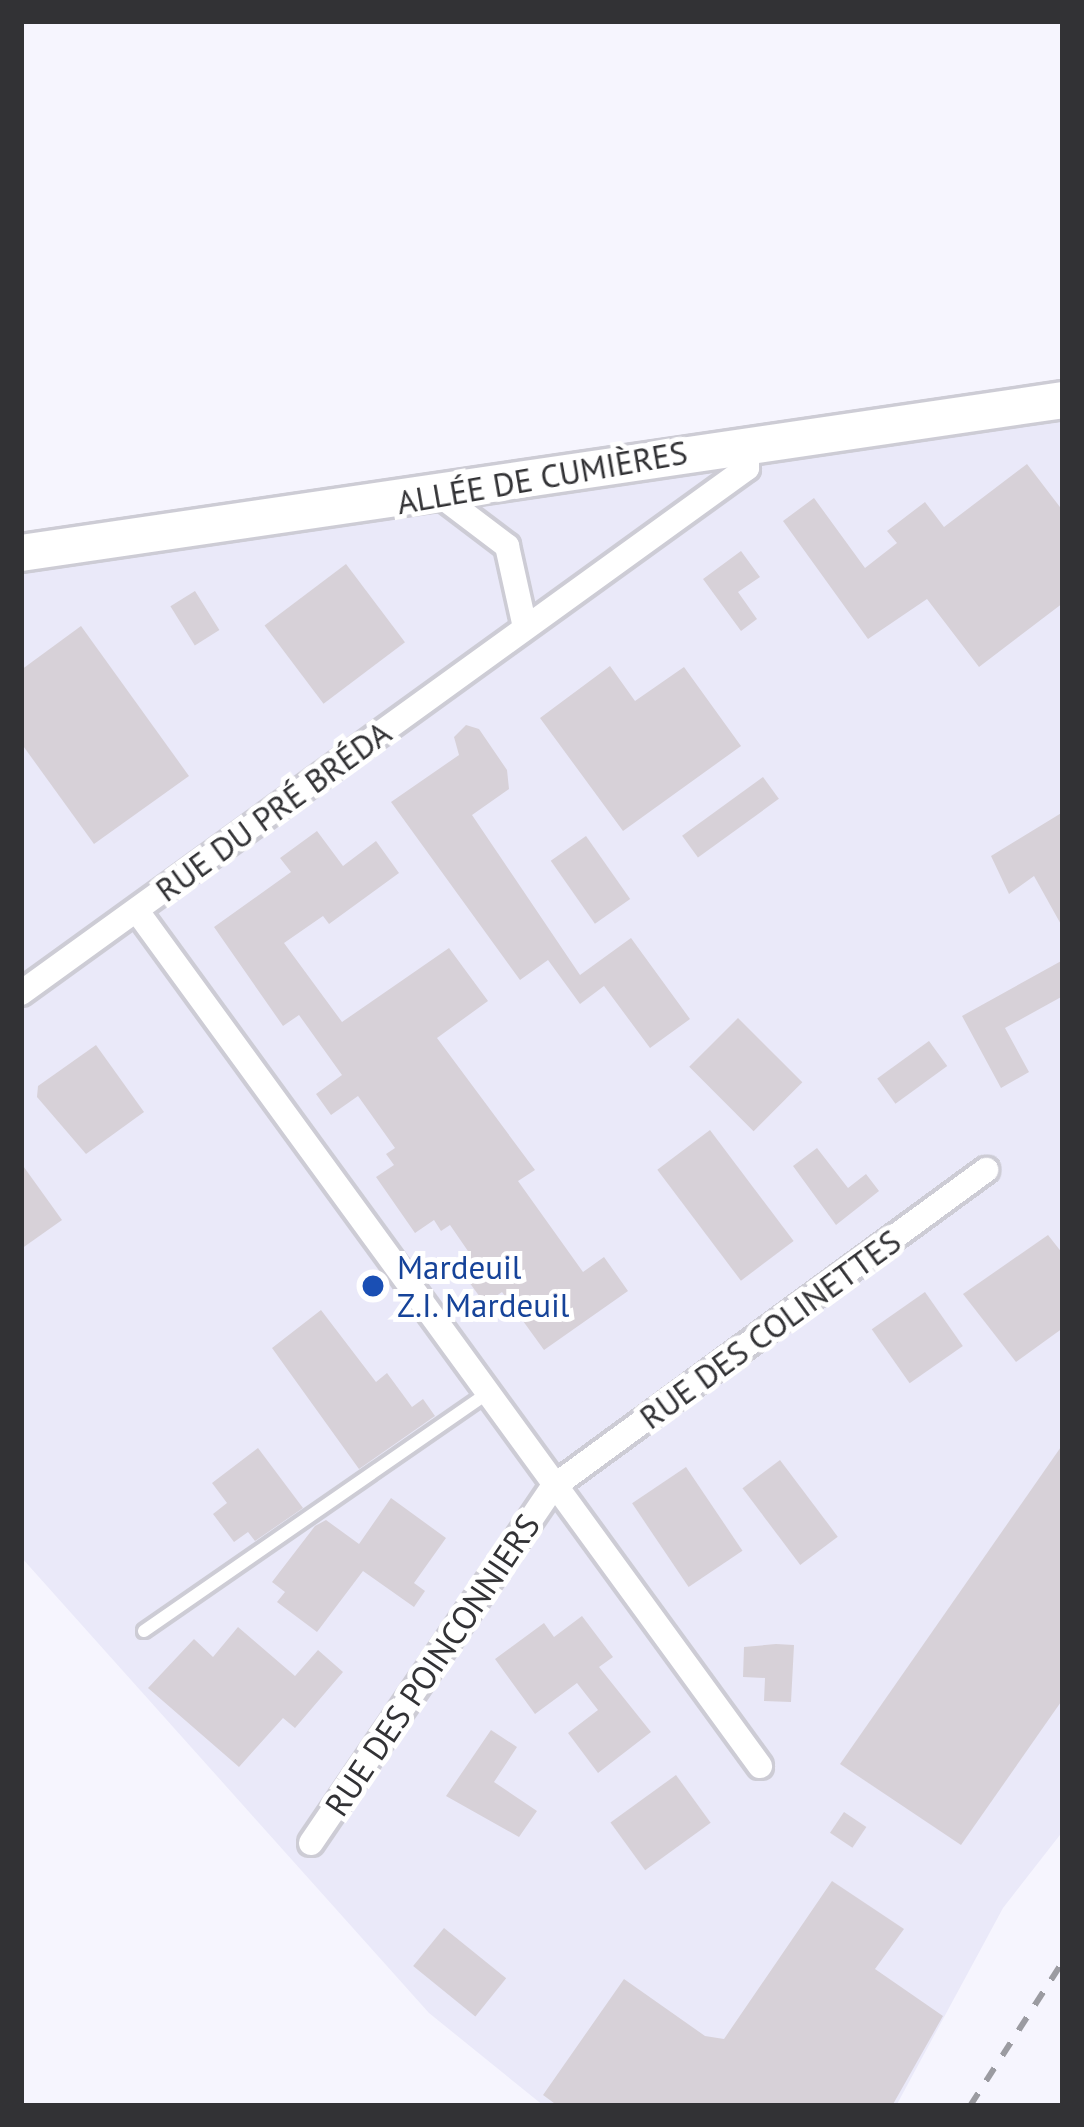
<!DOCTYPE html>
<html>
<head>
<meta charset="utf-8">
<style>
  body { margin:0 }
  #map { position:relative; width:1084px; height:2127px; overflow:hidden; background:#f6f5fe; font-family:"PT Sans",sans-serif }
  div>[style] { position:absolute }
  .built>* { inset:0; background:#eae9f9 }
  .building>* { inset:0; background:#d7d1d8; transform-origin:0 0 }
  .roads { filter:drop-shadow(3px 0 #cdccd5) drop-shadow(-3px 0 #cdccd5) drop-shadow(0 3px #cdccd5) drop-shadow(0 -3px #cdccd5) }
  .lane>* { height:12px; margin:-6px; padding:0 6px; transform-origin:6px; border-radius:6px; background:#fff }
  .street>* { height:24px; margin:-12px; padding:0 12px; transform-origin:12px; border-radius:12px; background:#fff }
  .secondary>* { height:36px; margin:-18px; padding:0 18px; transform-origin:18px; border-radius:18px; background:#fff }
  .rail>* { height:6px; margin-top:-3px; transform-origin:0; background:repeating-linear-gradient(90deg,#9b9ba1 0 15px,transparent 0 30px) }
  .dots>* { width:33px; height:33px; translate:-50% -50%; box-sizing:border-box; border:6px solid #fff; border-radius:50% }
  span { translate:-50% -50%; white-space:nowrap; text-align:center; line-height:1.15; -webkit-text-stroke:10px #fff; paint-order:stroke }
  .street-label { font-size:33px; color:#323235 }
  .transit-label { font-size:33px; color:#164399 }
  .left { translate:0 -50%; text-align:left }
  .frame { position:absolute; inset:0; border:24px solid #323235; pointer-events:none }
</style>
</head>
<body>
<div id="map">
  <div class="built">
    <i style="clip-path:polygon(1063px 418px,1063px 1831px,1003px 1908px,896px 2106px,544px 2106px,429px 2013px,21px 1557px,21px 572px)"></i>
  </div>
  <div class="building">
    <i style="clip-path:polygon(1027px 464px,1063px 511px,1063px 603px,979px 667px,927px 599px,868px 639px,783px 521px,814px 498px,865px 568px,897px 543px,887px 531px,925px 502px,944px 527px)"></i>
    <i style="clip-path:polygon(741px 551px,760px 577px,738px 592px,757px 619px,741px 631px,703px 579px)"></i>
    <i style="left:346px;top:564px;width:98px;height:102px;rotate:53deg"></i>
    <i style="left:195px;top:591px;width:46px;height:29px;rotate:58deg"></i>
    <i style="clip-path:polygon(81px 626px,189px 776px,94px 844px,21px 743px,21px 670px)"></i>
    <i style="clip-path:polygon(610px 666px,635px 701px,684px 667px,741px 746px,623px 831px,540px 718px)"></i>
    <i style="clip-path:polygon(466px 725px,479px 729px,507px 770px,509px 789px,472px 815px,580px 975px,631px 938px,690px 1019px,650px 1048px,604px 986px,580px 1004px,548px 960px,520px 980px,391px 802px,459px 755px,454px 737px)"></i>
    <i style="left:763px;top:777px;width:27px;height:100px;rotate:54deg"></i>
    <i style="clip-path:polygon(1063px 812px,1063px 928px,1034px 876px,1009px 894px,991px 856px)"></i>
    <i style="clip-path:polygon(317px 831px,343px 866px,376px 841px,399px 873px,329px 924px,323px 916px,284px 943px,342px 1022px,449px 948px,488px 1001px,437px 1038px,535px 1170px,518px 1181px,583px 1272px,604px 1257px,628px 1291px,544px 1350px,502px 1292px,485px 1304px,456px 1264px,470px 1254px,450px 1225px,441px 1231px,434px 1220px,415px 1233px,376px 1177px,394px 1165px,386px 1154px,395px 1148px,358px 1096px,331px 1115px,316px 1094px,342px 1075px,299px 1015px,283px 1026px,214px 927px,291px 872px,280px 858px)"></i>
    <i style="left:586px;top:836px;width:77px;height:43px;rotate:55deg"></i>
    <i style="clip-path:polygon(1063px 960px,1063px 996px,1005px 1028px,1029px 1072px,1001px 1088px,962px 1016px)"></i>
    <i style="left:738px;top:1018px;width:91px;height:69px;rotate:45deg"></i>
    <i style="left:929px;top:1041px;width:31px;height:64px;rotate:54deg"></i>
    <i style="clip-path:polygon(96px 1045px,144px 1112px,86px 1154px,37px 1097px,38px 1086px)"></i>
    <i style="left:710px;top:1130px;width:139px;height:66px;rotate:53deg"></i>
    <i style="clip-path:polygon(817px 1148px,848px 1188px,866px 1174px,879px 1191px,836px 1225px,793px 1166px)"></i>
    <i style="clip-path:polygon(21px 1163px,62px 1220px,21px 1249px)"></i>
    <i style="clip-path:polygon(1048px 1235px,1063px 1254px,1063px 1328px,1016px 1362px,963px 1294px)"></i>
    <i style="left:925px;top:1292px;width:66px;height:65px;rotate:55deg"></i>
    <i style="clip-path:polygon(321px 1310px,376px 1382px,387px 1373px,412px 1407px,423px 1399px,435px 1416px,359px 1469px,272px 1348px)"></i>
    <i style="clip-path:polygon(1063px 1444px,1063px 1699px,961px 1845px,840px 1764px)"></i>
    <i style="clip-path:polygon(258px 1448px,303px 1508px,255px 1541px,248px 1532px,234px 1542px,213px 1514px,227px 1503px,212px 1483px)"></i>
    <i style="left:780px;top:1460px;width:96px;height:47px;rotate:53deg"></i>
    <i style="left:686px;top:1467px;width:101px;height:65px;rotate:56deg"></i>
    <i style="clip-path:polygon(391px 1498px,446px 1538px,414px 1583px,425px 1591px,414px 1607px,363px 1571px,317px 1632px,277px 1602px,285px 1592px,272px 1582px,315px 1526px,326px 1520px,359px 1544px)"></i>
    <i style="clip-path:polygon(582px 1616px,613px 1657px,599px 1667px,651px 1732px,598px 1773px,568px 1733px,598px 1710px,577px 1683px,535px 1714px,495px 1659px,544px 1623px,554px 1637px)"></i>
    <i style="clip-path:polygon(238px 1627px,295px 1676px,318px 1650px,343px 1672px,295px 1728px,283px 1718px,239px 1767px,148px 1688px,194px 1639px,213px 1657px)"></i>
    <i style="clip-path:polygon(776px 1644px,794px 1645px,791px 1702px,764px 1701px,765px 1678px,743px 1677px,744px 1647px)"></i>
    <i style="clip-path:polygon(491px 1730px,517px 1747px,494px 1782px,537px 1811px,519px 1837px,446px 1796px)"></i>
    <i style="left:676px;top:1775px;width:59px;height:81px;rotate:54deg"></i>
    <i style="left:844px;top:1812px;width:27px;height:25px;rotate:34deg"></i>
    <i style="clip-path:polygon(832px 1881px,904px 1929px,875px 1969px,943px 2016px,892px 2106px,558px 2106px,543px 2095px,624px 1979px,705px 2036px,724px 2039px)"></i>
    <i style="left:444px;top:1928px;width:80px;height:49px;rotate:39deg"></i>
  </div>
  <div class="roads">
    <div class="lane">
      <i style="left:144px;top:1631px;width:416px;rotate:-34.7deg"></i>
    </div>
    <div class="street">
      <i style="left:441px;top:496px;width:83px;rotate:37.1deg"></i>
      <i style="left:507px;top:546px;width:83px;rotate:77.5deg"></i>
      <i style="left:137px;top:911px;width:1058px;rotate:53.92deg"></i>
      <i style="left:21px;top:993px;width:896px;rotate:-35.87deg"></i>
      <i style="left:747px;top:468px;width:26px;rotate:-90deg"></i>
      <i style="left:311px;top:1843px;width:430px;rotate:-55.8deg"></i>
      <i style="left:553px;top:1487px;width:537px;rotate:-36.21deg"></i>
    </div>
    <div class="secondary">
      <i style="left:21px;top:553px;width:1053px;rotate:-8.35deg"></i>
    </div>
  </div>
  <div class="rail">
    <i style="left:970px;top:2106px;width:172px;rotate:-57.3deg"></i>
  </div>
  <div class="dots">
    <i style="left:373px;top:1286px;background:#1a4fb4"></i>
  </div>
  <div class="street-label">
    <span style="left:542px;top:477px;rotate:-10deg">ALLÉE DE CUMIÈRES</span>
    <span style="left:273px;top:811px;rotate:-36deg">RUE DU PRÉ BRÉDA</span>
    <span style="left:770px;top:1329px;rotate:-36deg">RUE DES COLINETTES</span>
    <span style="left:432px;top:1665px;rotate:-56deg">RUE DES POINCONNIERS</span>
  </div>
  <div class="transit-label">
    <span class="left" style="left:397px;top:1286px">Mardeuil<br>Z.I. Mardeuil</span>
  </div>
  <div class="frame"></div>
</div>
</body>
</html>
